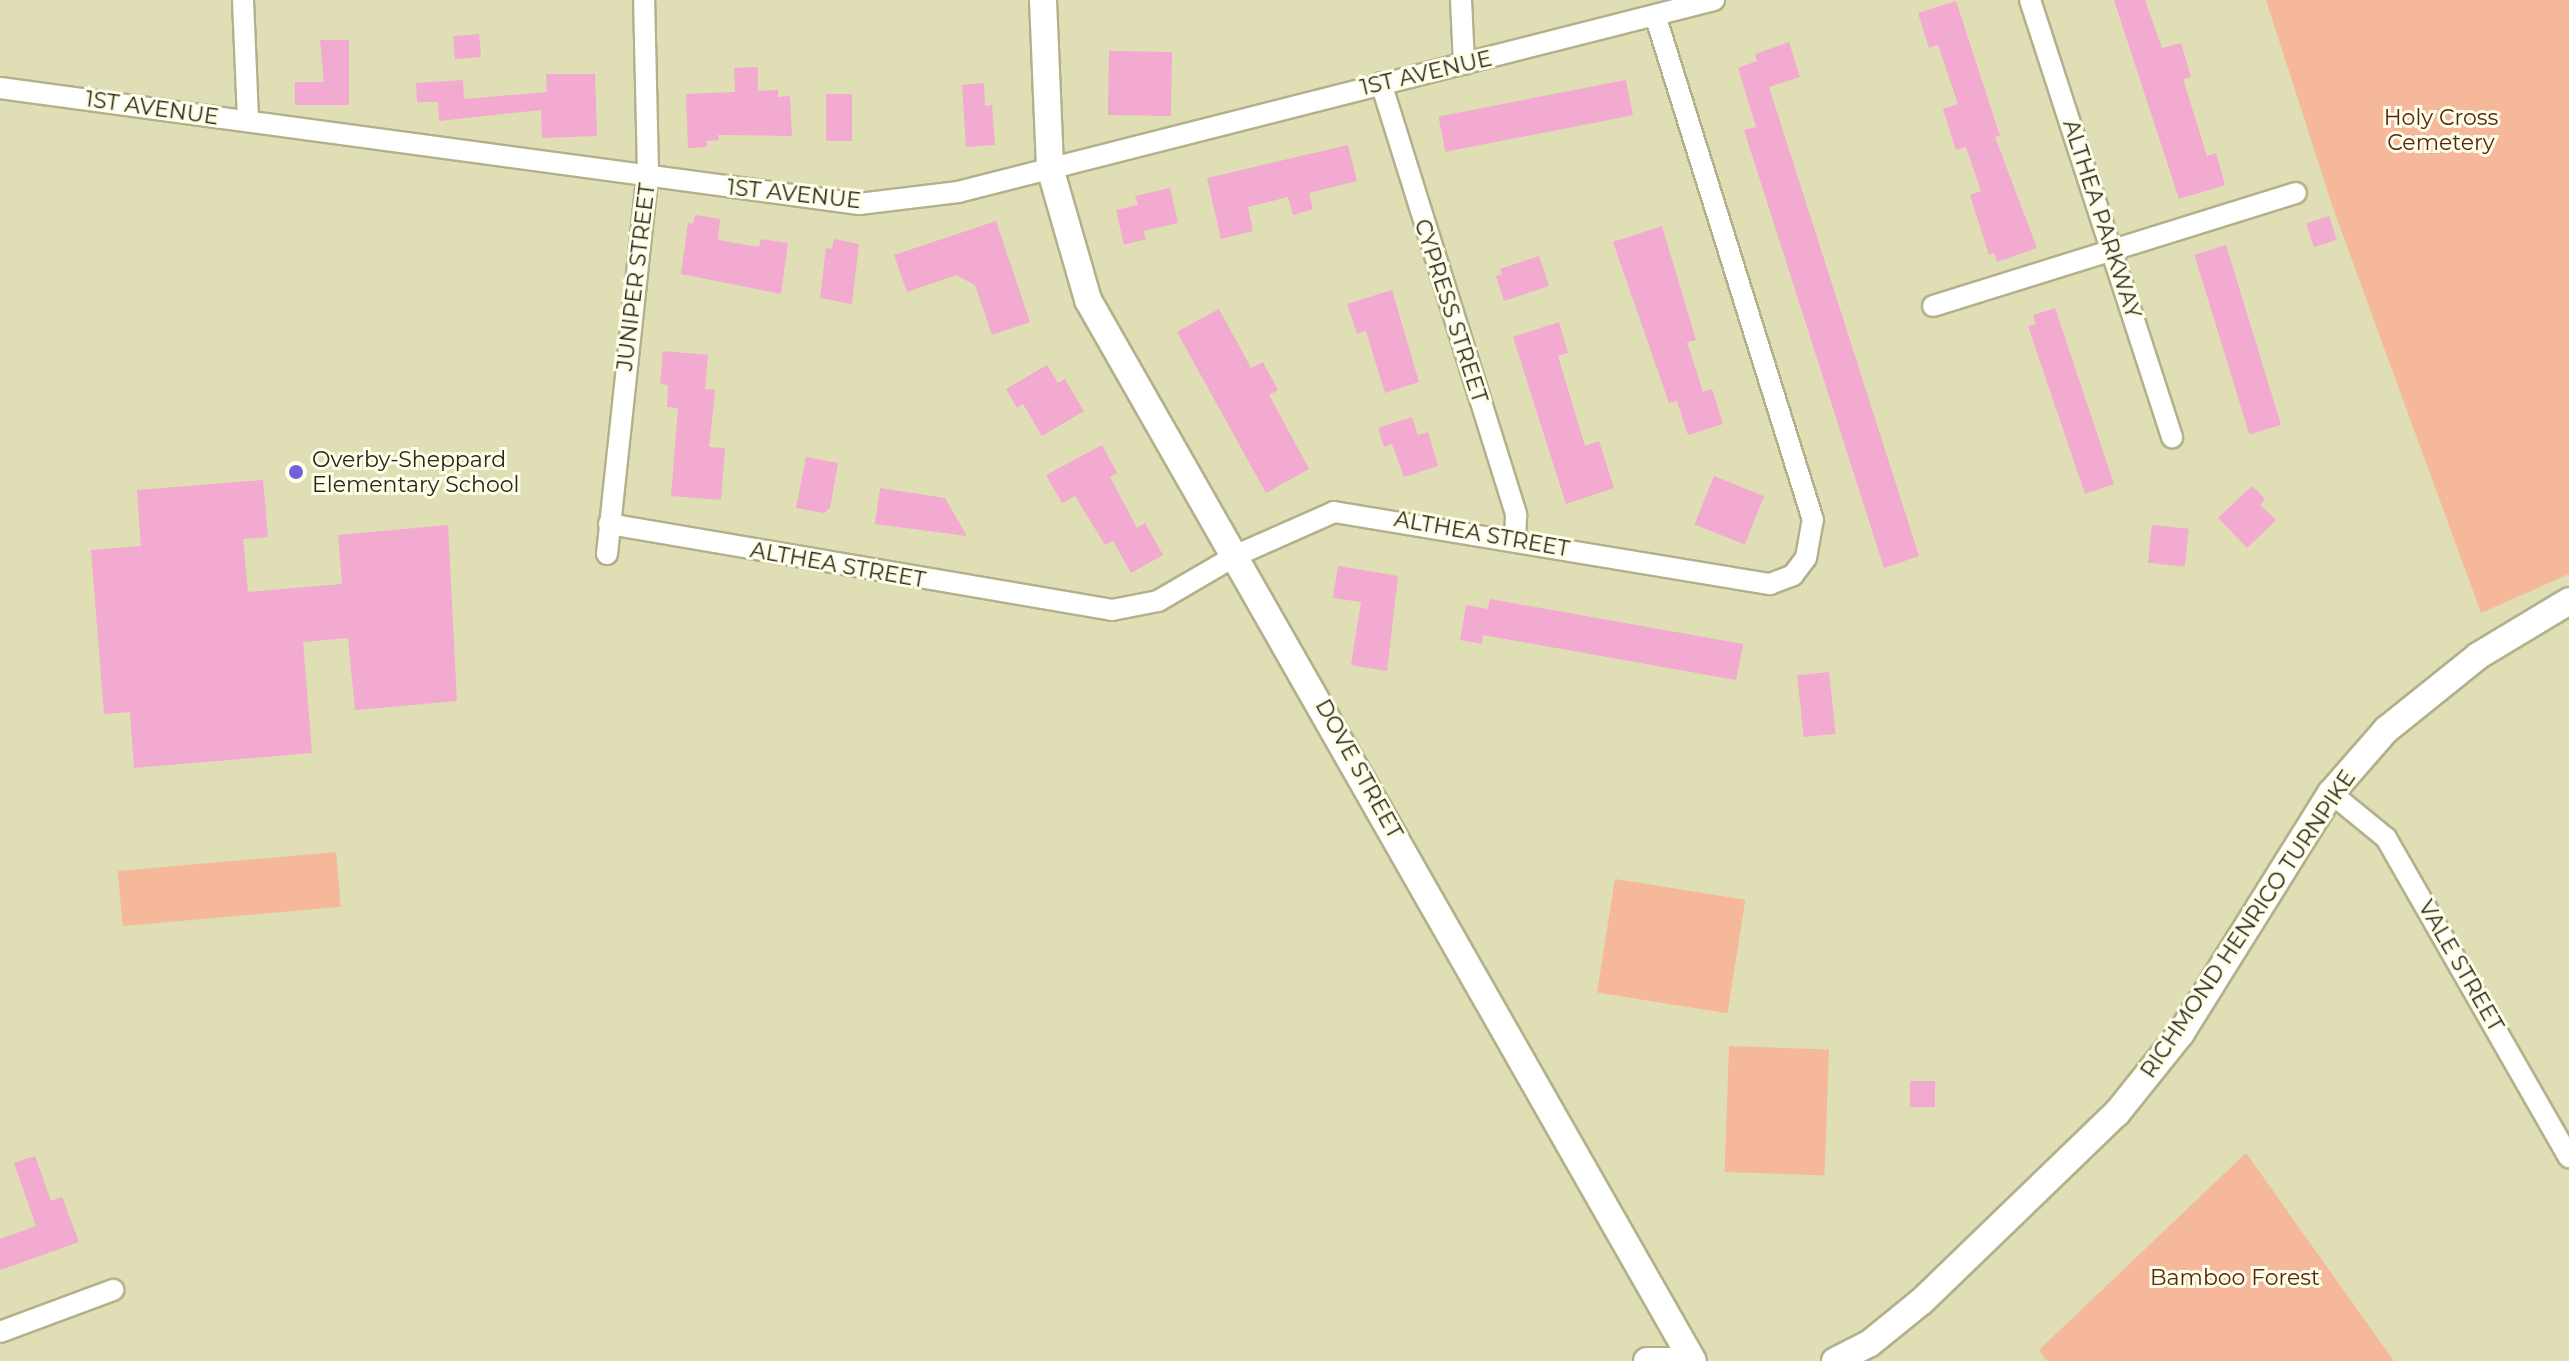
<!DOCTYPE html>
<html>
<head>
<meta charset="utf-8">
<style>
  body { margin:0 }
  #map { position:relative; width:2569px; height:1361px; overflow:hidden; background:#dfdeb5; font-family:Montserrat,sans-serif }
  div>[style] { position:absolute }
  .green>* { inset:0; background:#f6b89b; transform-origin:0 0 }
  .building>* { inset:0; background:#f2aad0; transform-origin:0 0 }
  .roads { filter:drop-shadow(2px 0 #b2b18a) drop-shadow(-2px 0 #b2b18a) drop-shadow(0 2px #b2b18a) drop-shadow(0 -2px #b2b18a) }
  .minor>* { height:20px; margin:-10px; padding:0 10px; transform-origin:10px; border-radius:10px; background:#fff }
  .tertiary>* { height:26px; margin:-13px; padding:0 13px; transform-origin:13px; border-radius:13px; background:#fff }
  .dots>* { width:22px; height:22px; translate:-50% -50%; box-sizing:border-box; border:4px solid #fefee9; border-radius:50% }
  span { translate:-50% -50%; white-space:nowrap; text-align:center; line-height:1.15; -webkit-text-stroke:6px #fefee9; paint-order:stroke }
  .street-label { font-size:22px; color:#282718 }
  .park-label { font-size:22px; color:#54270e }
  .poi-label { font-size:22px; color:#282718 }
  .left { translate:0 -50%; text-align:left }
</style>
</head>
<body>
<div id="map">
  <div class="green">
    <i style="clip-path:polygon(2266px 0,2569px 0,2569px 574px,2481px 613px,2333px 208px)"></i>
    <i style="left:336px;top:852px;width:55px;height:219px;rotate:85deg"></i>
    <i style="left:1615px;top:879px;width:132px;height:115px;rotate:9deg"></i>
    <i style="left:1729px;top:1046px;width:100px;height:126px;rotate:2deg"></i>
    <i style="clip-path:polygon(2246px 1153px,2394px 1361px,2047px 1361px,2039px 1350px)"></i>
  </div>
  <div class="building">
    <i style="clip-path:polygon(2114px 0,2145px 0,2162px 48px,2181px 43px,2191px 77px,2183px 79px,2207px 156px,2216px 153px,2225px 185px,2179px 199px)"></i>
    <i style="clip-path:polygon(1956px 1px,2000px 136px,1995px 137px,2037px 248px,1997px 262px,1994px 253px,1989px 255px,1970px 195px,1981px 191px,1966px 147px,1956px 150px,1943px 109px,1958px 104px,1938px 45px,1929px 48px,1918px 13px)"></i>
    <i style="left:479px;top:34px;width:23px;height:26px;rotate:85deg"></i>
    <i style="clip-path:polygon(320px 40px,349px 40px,349px 105px,295px 105px,295px 82px,324px 82px)"></i>
    <i style="clip-path:polygon(1789px 42px,1800px 77px,1769px 87px,1919px 556px,1884px 568px,1744px 130px,1756px 127px,1738px 68px,1757px 61px,1755px 54px)"></i>
    <i style="left:1172px;top:52px;width:64px;height:63px;rotate:91deg"></i>
    <i style="clip-path:polygon(758px 67px,758px 91px,778px 90px,778px 97px,790px 96px,792px 136px,718px 135px,719px 140px,707px 141px,707px 147px,688px 148px,686px 94px,735px 92px,734px 68px)"></i>
    <i style="clip-path:polygon(546px 74px,595px 74px,597px 136px,542px 138px,541px 110px,439px 121px,438px 102px,417px 102px,416px 83px,463px 80px,464px 99px,547px 92px)"></i>
    <i style="left:1626px;top:80px;width:36px;height:191px;rotate:79deg"></i>
    <i style="clip-path:polygon(984px 83px,985px 106px,992px 105px,995px 145px,966px 147px,962px 85px)"></i>
    <i style="left:826px;top:94px;width:26px;height:47px"></i>
    <i style="clip-path:polygon(1348px 145px,1357px 181px,1309px 193px,1313px 209px,1293px 215px,1288px 197px,1248px 207px,1253px 231px,1221px 239px,1207px 178px)"></i>
    <i style="clip-path:polygon(1170px 188px,1178px 223px,1143px 231px,1146px 239px,1124px 245px,1116px 210px,1138px 205px,1135px 196px)"></i>
    <i style="clip-path:polygon(695px 215px,720px 219px,718px 240px,759px 247px,761px 239px,788px 243px,781px 294px,681px 274px,688px 223px,693px 224px)"></i>
    <i style="left:2329px;top:216px;width:25px;height:24px;rotate:72deg"></i>
    <i style="clip-path:polygon(996px 221px,1030px 322px,992px 335px,975px 285px,956px 275px,907px 292px,894px 255px)"></i>
    <i style="clip-path:polygon(1662px 226px,1696px 340px,1687px 342px,1703px 392px,1712px 389px,1723px 424px,1688px 435px,1677px 401px,1669px 403px,1613px 242px)"></i>
    <i style="clip-path:polygon(834px 239px,859px 244px,852px 304px,820px 298px,826px 248px,832px 249px)"></i>
    <i style="left:2226px;top:245px;width:188px;height:33px;rotate:73deg"></i>
    <i style="clip-path:polygon(1539px 256px,1549px 286px,1504px 301px,1496px 276px,1502px 274px,1500px 269px)"></i>
    <i style="clip-path:polygon(1392px 290px,1419px 382px,1385px 393px,1366px 331px,1357px 334px,1347px 304px)"></i>
    <i style="clip-path:polygon(2055px 308px,2114px 484px,2085px 494px,2028px 326px,2036px 324px,2033px 315px)"></i>
    <i style="clip-path:polygon(1219px 309px,1251px 368px,1263px 362px,1278px 390px,1269px 395px,1309px 469px,1266px 493px,1177px 332px)"></i>
    <i style="clip-path:polygon(1559px 322px,1568px 353px,1558px 356px,1585px 446px,1599px 441px,1614px 488px,1566px 504px,1513px 337px)"></i>
    <i style="clip-path:polygon(663px 351px,708px 355px,705px 389px,715px 390px,709px 447px,725px 448px,721px 500px,671px 496px,678px 408px,667px 407px,668px 385px,660px 384px)"></i>
    <i style="clip-path:polygon(1047px 365px,1058px 383px,1065px 379px,1084px 411px,1042px 436px,1023px 404px,1017px 408px,1006px 389px)"></i>
    <i style="clip-path:polygon(1412px 417px,1418px 435px,1428px 432px,1438px 466px,1404px 477px,1392px 444px,1384px 447px,1378px 428px)"></i>
    <i style="clip-path:polygon(1102px 445px,1117px 473px,1110px 477px,1137px 528px,1145px 523px,1163px 555px,1131px 573px,1113px 541px,1105px 545px,1075px 496px,1062px 503px,1046px 475px)"></i>
    <i style="clip-path:polygon(806px 457px,838px 463px,830px 508px,824px 513px,796px 508px)"></i>
    <i style="left:1714px;top:476px;width:54px;height:52px;rotate:22deg"></i>
    <i style="clip-path:polygon(263px 480px,268px 537px,243px 539px,248px 592px,342px 584px,338px 535px,448px 525px,457px 701px,355px 710px,348px 638px,303px 642px,312px 753px,134px 768px,130px 712px,104px 714px,91px 550px,141px 546px,137px 490px)"></i>
    <i style="clip-path:polygon(2252px 486px,2265px 499px,2260px 505px,2276px 520px,2247px 548px,2218px 518px)"></i>
    <i style="clip-path:polygon(880px 488px,945px 498px,967px 536px,875px 524px)"></i>
    <i style="left:2152px;top:525px;width:37px;height:38px;rotate:6deg"></i>
    <i style="clip-path:polygon(1338px 566px,1398px 576px,1387px 671px,1351px 665px,1361px 602px,1333px 598px)"></i>
    <i style="clip-path:polygon(1490px 599px,1743px 644px,1736px 680px,1483px 635px,1482px 644px,1460px 640px,1466px 605px,1488px 609px)"></i>
    <i style="left:1829px;top:672px;width:62px;height:32px;rotate:84deg"></i>
    <i style="left:1910px;top:1081px;width:25px;height:26px"></i>
    <i style="clip-path:polygon(35px 1156px,51px 1201px,62px 1197px,79px 1242px,0 1270px,0 1239px,36px 1226px,14px 1163px)"></i>
  </div>
  <div class="roads">
    <div class="minor">
      <i style="left:243px;top:0;width:121px;rotate:87.6deg"></i>
      <i style="left:1461px;top:0;width:64px;rotate:87.3deg"></i>
      <i style="left:2030px;top:0;width:460px;rotate:72deg"></i>
      <i style="left:1381px;top:83px;width:453px;rotate:72.6deg"></i>
      <i style="left:1516px;top:515px;width:25px;rotate:92deg"></i>
      <i style="left:0;top:88px;width:867px;rotate:7.69deg"></i>
      <i style="left:859px;top:204px;width:100px;rotate:-6.9deg"></i>
      <i style="left:958px;top:192px;width:780px;rotate:-14.25deg"></i>
      <i style="left:1933px;top:306px;width:380px;rotate:-17.3deg"></i>
      <i style="left:609px;top:524px;width:510px;rotate:9.7deg"></i>
      <i style="left:1112px;top:610px;width:47px;rotate:-11.1deg"></i>
      <i style="left:1158px;top:601px;width:91px;rotate:-30.2deg"></i>
      <i style="left:1237px;top:555px;width:106px;rotate:-23.9deg"></i>
      <i style="left:1334px;top:512px;width:442px;rotate:9.4deg"></i>
      <i style="left:1770px;top:584px;width:25px;rotate:-21deg"></i>
      <i style="left:1793px;top:575px;width:21px;rotate:-53deg"></i>
      <i style="left:1806px;top:558px;width:39px;rotate:-80deg"></i>
      <i style="left:1813px;top:520px;width:526px;rotate:-107.37deg"></i>
      <i style="left:607px;top:554px;width:384px;rotate:-83.9deg"></i>
      <i style="left:648px;top:172px;width:172px;rotate:-91.3deg"></i>
      <i style="left:2331px;top:793px;width:71px;rotate:39.3deg"></i>
      <i style="left:2386px;top:838px;width:368px;rotate:60.2deg"></i>
      <i style="left:0;top:1332px;width:121px;rotate:-20.4deg"></i>
    </div>
    <div class="tertiary">
      <i style="left:1043px;top:0;width:168px;rotate:87.6deg"></i>
      <i style="left:1050px;top:168px;width:137px;rotate:73.9deg"></i>
      <i style="left:1088px;top:300px;width:1221px;rotate:60.31deg"></i>
      <i style="left:1647px;top:1361px;width:27px"></i>
      <i style="left:1835px;top:1361px;width:38px;rotate:-27deg"></i>
      <i style="left:1869px;top:1344px;width:68px;rotate:-39.1deg"></i>
      <i style="left:1922px;top:1301px;width:271px;rotate:-44deg"></i>
      <i style="left:2117px;top:1113px;width:102px;rotate:-51.3deg"></i>
      <i style="left:2181px;top:1033px;width:283px;rotate:-58deg"></i>
      <i style="left:2331px;top:793px;width:84px;rotate:-48.9deg"></i>
      <i style="left:2386px;top:730px;width:118px;rotate:-38.8deg"></i>
      <i style="left:2478px;top:656px;width:106px;rotate:-31.1deg"></i>
    </div>
  </div>
  <div class="dots">
    <i style="left:296px;top:472px;background:#7360da"></i>
  </div>
  <div class="street-label">
    <span style="left:1426px;top:73px;rotate:-13deg">1ST AVENUE</span>
    <span style="left:152px;top:108px;rotate:8deg">1ST AVENUE</span>
    <span style="left:794px;top:194px;rotate:6deg">1ST AVENUE</span>
    <span style="left:2102px;top:219px;rotate:72deg">ALTHEA PARKWAY</span>
    <span style="left:636px;top:277px;rotate:-83deg">JUNIPER STREET</span>
    <span style="left:1451px;top:311px;rotate:72deg">CYPRESS STREET</span>
    <span style="left:1482px;top:534px;rotate:10deg">ALTHEA STREET</span>
    <span style="left:838px;top:565px;rotate:10deg">ALTHEA STREET</span>
    <span style="left:1359px;top:769px;rotate:61deg">DOVE STREET</span>
    <span style="left:2248px;top:924px;rotate:-56deg">RICHMOND HENRICO TURNPIKE</span>
    <span style="left:2461px;top:966px;rotate:60deg">VALE STREET</span>
  </div>
  <div class="park-label">
    <span style="left:2441px;top:130px">Holy Cross<br>Cemetery</span>
    <span style="left:2235px;top:1278px">Bamboo Forest</span>
  </div>
  <div class="poi-label">
    <span class="left" style="left:312px;top:472px">Overby-Sheppard<br>Elementary School</span>
  </div>
</div>
</body>
</html>
